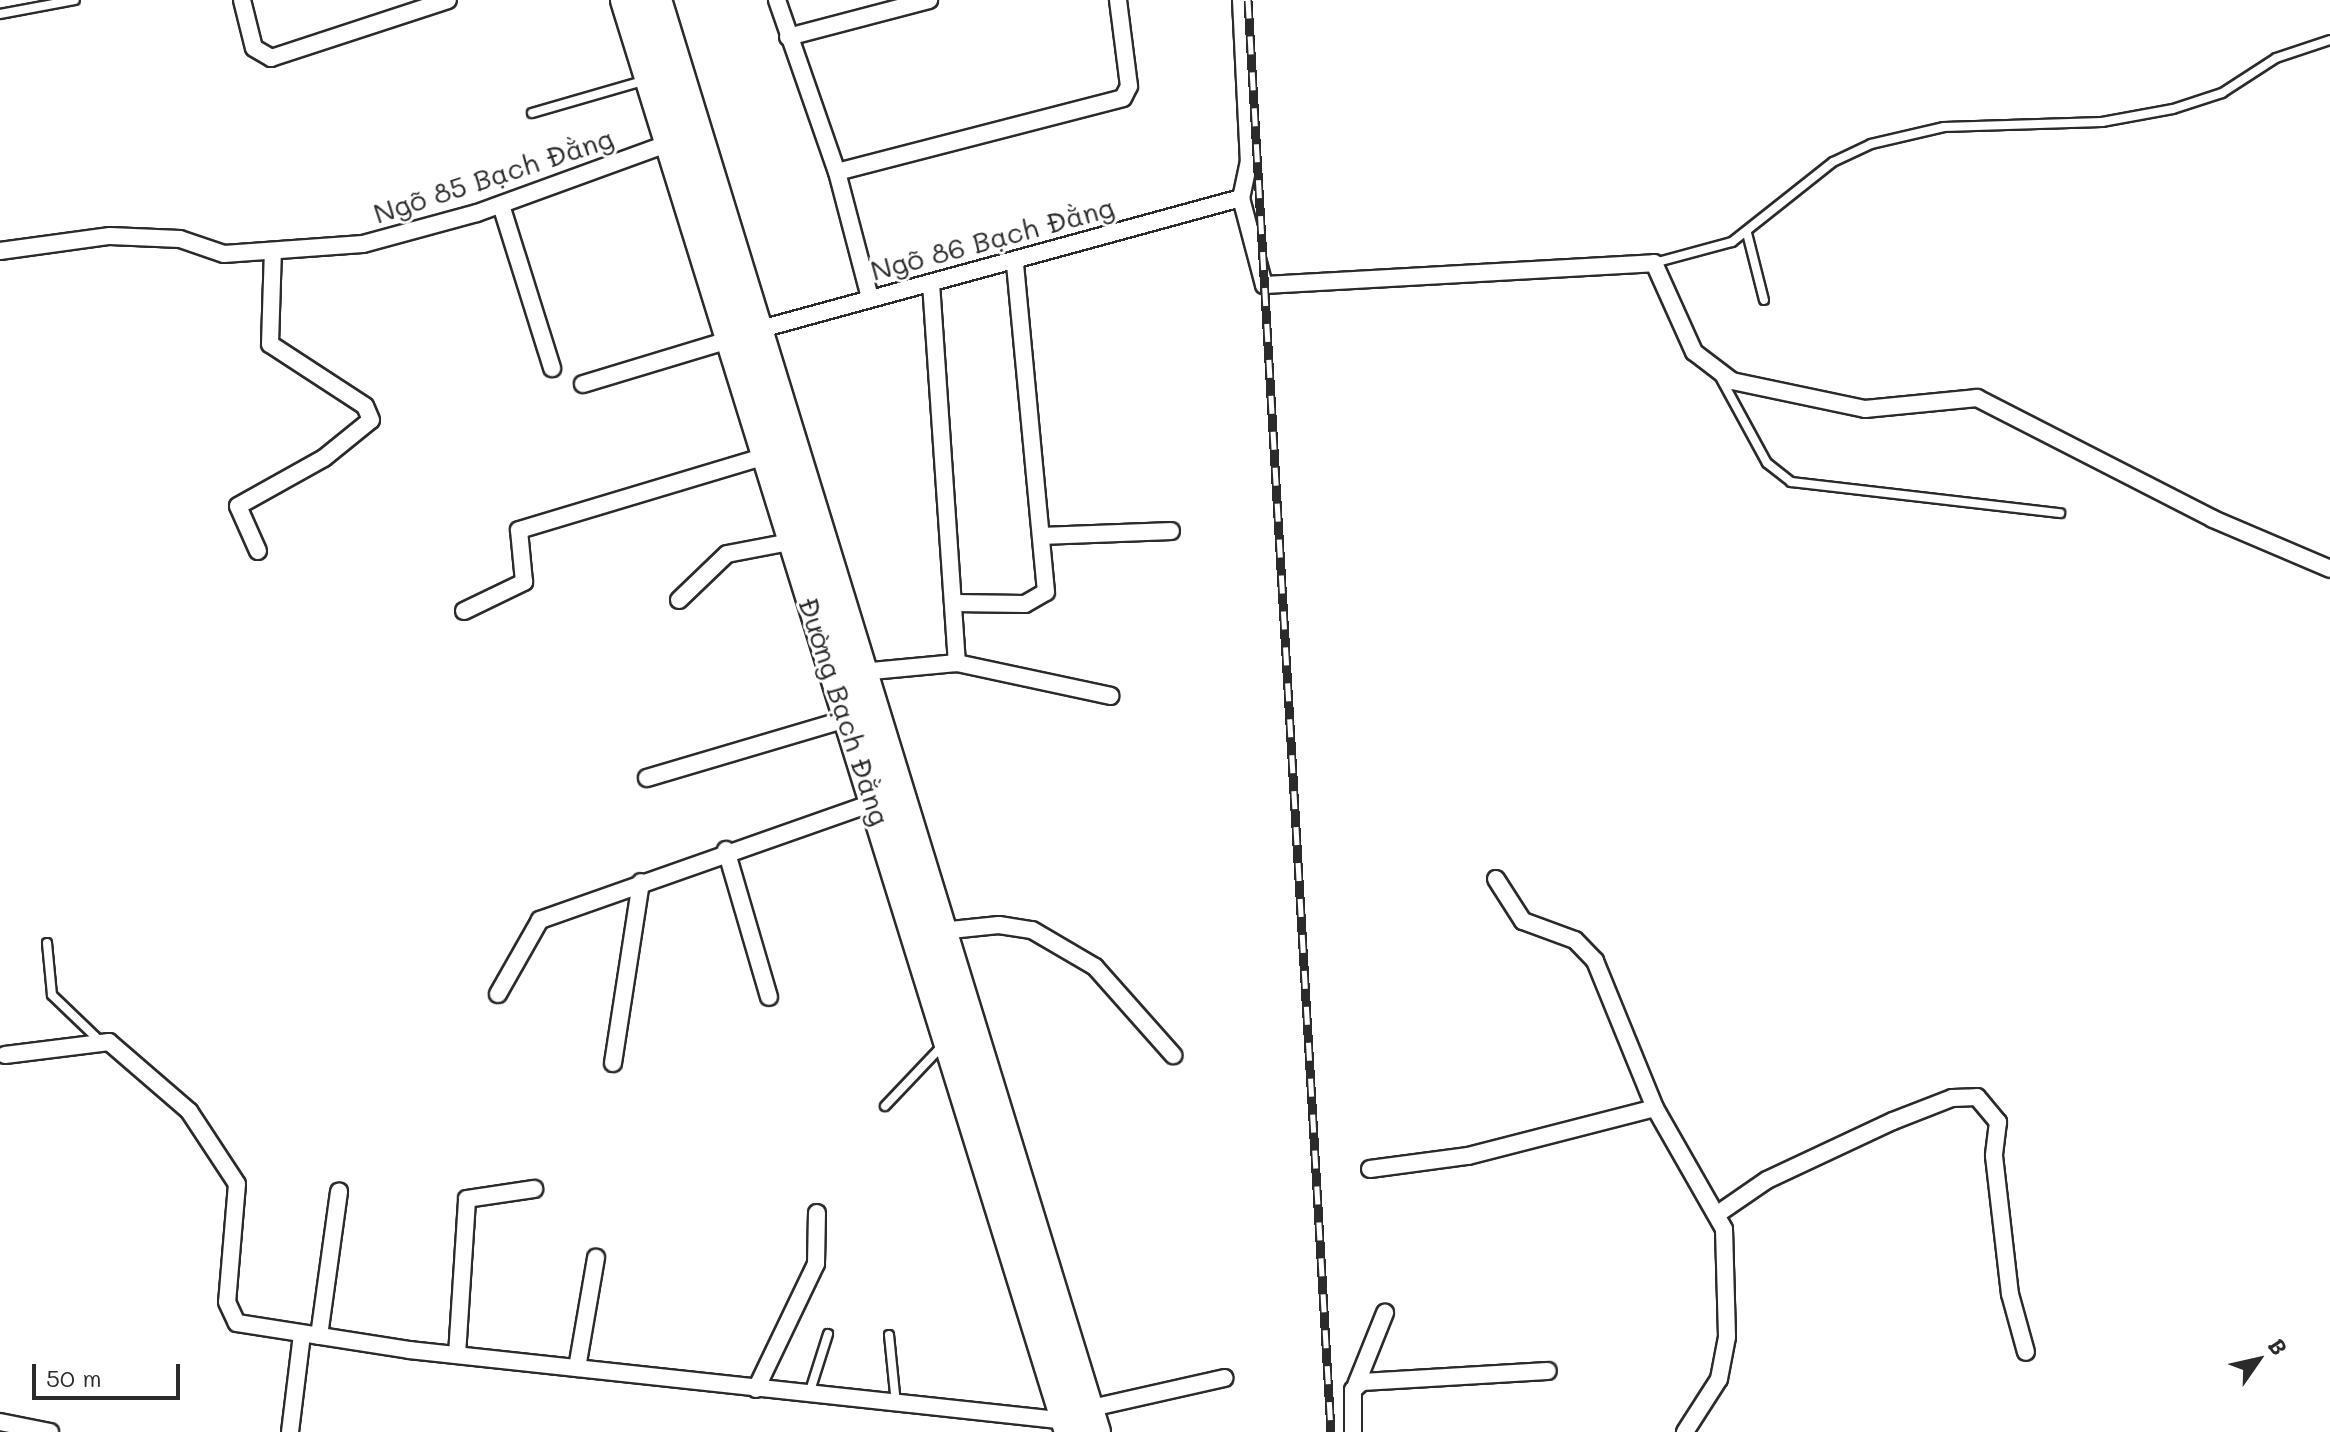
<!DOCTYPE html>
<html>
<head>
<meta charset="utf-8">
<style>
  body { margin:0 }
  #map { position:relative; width:2330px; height:1432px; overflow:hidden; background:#fff; font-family:Mali,sans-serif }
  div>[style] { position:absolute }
  .roads { filter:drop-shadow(2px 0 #2b2b2b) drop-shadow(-2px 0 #2b2b2b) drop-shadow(0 2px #2b2b2b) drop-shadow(0 -2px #2b2b2b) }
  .lane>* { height:8px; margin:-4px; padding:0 4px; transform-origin:4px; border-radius:4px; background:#fff }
  .street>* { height:16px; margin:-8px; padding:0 8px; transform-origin:8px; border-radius:8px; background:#fff }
  .highway>* { height:30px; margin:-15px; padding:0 15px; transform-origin:15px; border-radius:15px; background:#fff }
  .rail>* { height:9px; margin-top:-4.5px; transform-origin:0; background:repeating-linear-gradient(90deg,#fff 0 18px,#2b2b2b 0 36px); box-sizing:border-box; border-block:2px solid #2b2b2b }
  span { translate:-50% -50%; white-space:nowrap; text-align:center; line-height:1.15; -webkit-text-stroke:6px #fff; paint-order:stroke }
  .street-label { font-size:28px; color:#2b2b2b }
  .north { position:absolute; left:2218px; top:1320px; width:80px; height:80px; -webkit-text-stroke:6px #fff; paint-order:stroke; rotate:56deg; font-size:22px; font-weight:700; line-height:32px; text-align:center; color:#2b2b2b }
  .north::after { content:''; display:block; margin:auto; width:28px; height:36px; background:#2b2b2b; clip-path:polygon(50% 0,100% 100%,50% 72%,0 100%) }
  .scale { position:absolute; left:32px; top:1364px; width:148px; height:36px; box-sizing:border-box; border:4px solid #2b2b2b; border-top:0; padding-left:10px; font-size:24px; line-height:28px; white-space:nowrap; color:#2b2b2b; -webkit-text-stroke:6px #fff; paint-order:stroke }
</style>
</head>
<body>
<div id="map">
  <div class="roads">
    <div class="lane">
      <i style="left:0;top:14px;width:76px;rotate:-10.6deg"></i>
      <i style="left:532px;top:113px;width:119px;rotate:-16.1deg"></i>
      <i style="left:1747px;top:233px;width:69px;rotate:75.8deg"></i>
      <i style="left:1654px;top:263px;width:81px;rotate:-15.1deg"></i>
      <i style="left:1732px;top:242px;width:129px;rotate:-38.4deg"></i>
      <i style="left:1833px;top:162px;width:42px;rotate:-25.3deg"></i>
      <i style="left:1871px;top:144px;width:75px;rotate:-13.1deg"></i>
      <i style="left:1944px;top:127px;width:158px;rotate:-1.8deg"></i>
      <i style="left:2102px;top:122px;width:72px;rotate:-10.4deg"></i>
      <i style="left:2173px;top:109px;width:52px;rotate:-18.1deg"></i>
      <i style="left:2222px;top:93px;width:64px;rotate:-32.9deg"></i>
      <i style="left:2276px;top:58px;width:57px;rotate:-18.4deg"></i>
      <i style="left:1719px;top:375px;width:100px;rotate:61.4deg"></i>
      <i style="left:1767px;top:463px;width:31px;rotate:38deg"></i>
      <i style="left:1791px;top:482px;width:271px;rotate:6.6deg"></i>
      <i style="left:47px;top:943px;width:52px;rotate:84.5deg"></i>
      <i style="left:52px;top:995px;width:65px;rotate:43.8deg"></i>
      <i style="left:885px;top:1106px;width:83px;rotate:-46.5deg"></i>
      <i style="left:889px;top:1335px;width:69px;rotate:84.2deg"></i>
      <i style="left:809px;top:1394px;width:63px;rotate:-72.4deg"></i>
    </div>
    <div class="street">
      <i style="left:242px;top:0;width:49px;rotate:76deg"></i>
      <i style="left:254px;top:48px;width:20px;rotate:30deg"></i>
      <i style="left:271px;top:58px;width:186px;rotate:-18.1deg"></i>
      <i style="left:777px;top:0;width:182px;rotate:70.8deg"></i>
      <i style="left:837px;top:172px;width:130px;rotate:75.3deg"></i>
      <i style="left:1241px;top:0;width:161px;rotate:87.2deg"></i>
      <i style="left:1249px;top:161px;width:38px;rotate:102deg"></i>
      <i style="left:788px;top:37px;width:146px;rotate:-14.7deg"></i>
      <i style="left:837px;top:172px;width:295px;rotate:-14.5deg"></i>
      <i style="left:1123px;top:98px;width:13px;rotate:-63deg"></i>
      <i style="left:1129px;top:86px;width:87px;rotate:-97.3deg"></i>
      <i style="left:1241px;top:198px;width:90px;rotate:75.2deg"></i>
      <i style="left:1264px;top:285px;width:391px;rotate:-3.2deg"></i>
      <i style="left:1654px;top:263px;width:98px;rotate:65.8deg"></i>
      <i style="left:1694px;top:352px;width:48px;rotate:37.3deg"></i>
      <i style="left:1732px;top:381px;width:136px;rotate:11.9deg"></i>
      <i style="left:1865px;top:409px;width:113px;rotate:-5.6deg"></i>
      <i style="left:1977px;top:398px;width:265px;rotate:27.1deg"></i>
      <i style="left:2213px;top:519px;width:127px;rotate:23.1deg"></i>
      <i style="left:501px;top:205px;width:171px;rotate:72.6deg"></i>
      <i style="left:0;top:251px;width:111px;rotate:-7.8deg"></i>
      <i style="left:110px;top:236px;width:70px;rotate:2.5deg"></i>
      <i style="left:180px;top:239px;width:46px;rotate:18.8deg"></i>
      <i style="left:224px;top:254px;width:139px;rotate:-4.1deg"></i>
      <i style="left:363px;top:244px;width:118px;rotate:-15.2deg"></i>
      <i style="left:477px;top:213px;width:204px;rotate:-20deg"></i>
      <i style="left:931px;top:283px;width:381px;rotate:86.1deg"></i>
      <i style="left:757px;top:330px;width:502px;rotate:-15.26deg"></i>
      <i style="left:583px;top:384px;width:152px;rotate:-16.8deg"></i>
      <i style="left:1042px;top:536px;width:129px;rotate:-2.2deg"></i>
      <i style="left:258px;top:551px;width:49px;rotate:-114deg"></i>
      <i style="left:238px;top:506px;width:98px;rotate:-29.2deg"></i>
      <i style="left:324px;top:458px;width:60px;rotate:-39deg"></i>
      <i style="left:371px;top:420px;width:15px;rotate:-113deg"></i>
      <i style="left:365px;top:406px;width:113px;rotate:-146.9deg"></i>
      <i style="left:270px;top:344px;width:93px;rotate:-88.2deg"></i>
      <i style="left:679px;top:600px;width:66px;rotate:-43.8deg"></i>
      <i style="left:727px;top:554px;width:64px;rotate:-10.8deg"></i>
      <i style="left:954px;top:603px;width:71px;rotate:0.8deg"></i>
      <i style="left:1025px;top:604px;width:24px;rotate:-30deg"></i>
      <i style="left:1046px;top:592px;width:332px;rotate:-95.4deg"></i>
      <i style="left:464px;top:611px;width:67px;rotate:-25.8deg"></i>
      <i style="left:524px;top:582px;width:52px;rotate:-95.5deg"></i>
      <i style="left:519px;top:530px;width:257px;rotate:-16.7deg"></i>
      <i style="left:861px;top:672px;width:96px;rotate:-5.4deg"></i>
      <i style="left:957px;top:663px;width:157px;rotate:12.1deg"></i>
      <i style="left:647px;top:778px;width:211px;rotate:-16.5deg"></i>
      <i style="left:726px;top:850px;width:153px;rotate:73.7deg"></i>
      <i style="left:1496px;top:879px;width:50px;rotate:57.3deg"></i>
      <i style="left:1523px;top:921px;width:55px;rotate:20.1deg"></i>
      <i style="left:1575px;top:940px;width:29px;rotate:46deg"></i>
      <i style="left:1595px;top:961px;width:159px;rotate:67.8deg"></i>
      <i style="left:941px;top:931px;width:58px;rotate:-5.9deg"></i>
      <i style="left:999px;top:925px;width:33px;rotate:9deg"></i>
      <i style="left:1032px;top:930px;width:73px;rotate:30.4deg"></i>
      <i style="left:1095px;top:967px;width:118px;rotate:48.4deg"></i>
      <i style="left:498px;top:994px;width:85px;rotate:-60.4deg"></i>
      <i style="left:540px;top:920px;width:356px;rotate:-19.4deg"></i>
      <i style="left:5px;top:1055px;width:105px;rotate:-7.1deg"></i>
      <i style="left:109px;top:1042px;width:106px;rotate:40.8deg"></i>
      <i style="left:189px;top:1111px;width:87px;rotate:56.7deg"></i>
      <i style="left:237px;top:1184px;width:118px;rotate:94.8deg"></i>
      <i style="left:227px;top:1302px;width:23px;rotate:65deg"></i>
      <i style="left:237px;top:1323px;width:174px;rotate:8.9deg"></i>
      <i style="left:409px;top:1350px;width:662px;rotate:6.16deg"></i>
      <i style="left:613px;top:1063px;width:183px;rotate:-81.2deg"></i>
      <i style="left:1370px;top:1169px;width:99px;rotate:-7.6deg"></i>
      <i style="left:1468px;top:1156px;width:193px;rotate:-14.4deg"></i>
      <i style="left:1655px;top:1108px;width:139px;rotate:60.3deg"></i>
      <i style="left:1724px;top:1229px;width:108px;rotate:88.4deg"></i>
      <i style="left:1727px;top:1337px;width:43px;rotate:100.8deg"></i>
      <i style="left:1719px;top:1379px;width:63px;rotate:122.7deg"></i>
      <i style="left:1719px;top:1213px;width:58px;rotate:-34.5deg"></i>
      <i style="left:1767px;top:1180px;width:139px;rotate:-25.1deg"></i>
      <i style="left:1893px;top:1121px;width:63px;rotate:-21.3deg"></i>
      <i style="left:1952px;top:1098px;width:25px;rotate:-2deg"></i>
      <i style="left:1977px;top:1097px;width:33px;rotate:50deg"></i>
      <i style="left:1998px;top:1122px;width:34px;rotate:97deg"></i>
      <i style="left:1994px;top:1156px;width:139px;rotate:83.4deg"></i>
      <i style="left:2010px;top:1294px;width:60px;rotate:74.6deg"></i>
      <i style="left:319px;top:1336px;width:146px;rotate:-82.1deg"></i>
      <i style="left:457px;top:1355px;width:156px;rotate:-86.3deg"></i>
      <i style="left:467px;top:1199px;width:68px;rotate:-8.5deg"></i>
      <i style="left:577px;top:1368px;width:112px;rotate:-80.2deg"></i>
      <i style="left:1356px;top:1385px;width:78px;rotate:-68.1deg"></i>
      <i style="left:756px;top:1389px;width:139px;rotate:-64.4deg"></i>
      <i style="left:816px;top:1264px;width:51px;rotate:-88.9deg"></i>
      <i style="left:1087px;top:1409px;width:141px;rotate:-12.7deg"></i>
      <i style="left:0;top:1422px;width:51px;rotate:11.3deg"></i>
      <i style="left:290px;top:1432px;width:99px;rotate:-83deg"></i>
      <i style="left:1353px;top:1432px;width:42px;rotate:-90deg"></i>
      <i style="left:1353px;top:1390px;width:12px;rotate:-42deg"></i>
      <i style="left:1362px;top:1382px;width:186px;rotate:-3.4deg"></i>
    </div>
    <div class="highway">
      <i style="left:626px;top:0;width:1499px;rotate:72.77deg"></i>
      <i style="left:656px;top:0;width:1498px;rotate:72.96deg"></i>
    </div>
  </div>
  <div class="rail">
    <i style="left:1248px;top:0;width:1434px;rotate:86.68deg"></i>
  </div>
  <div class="street-label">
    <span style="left:493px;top:175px;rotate:-18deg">Ngõ 85 Bạch Đằng</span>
    <span style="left:992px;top:238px;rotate:-15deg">Ngõ 86 Bạch Đằng</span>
    <span style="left:845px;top:711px;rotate:72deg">Đường Bạch Đằng</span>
  </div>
  <div class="north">B</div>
  <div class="scale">50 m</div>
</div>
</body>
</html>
